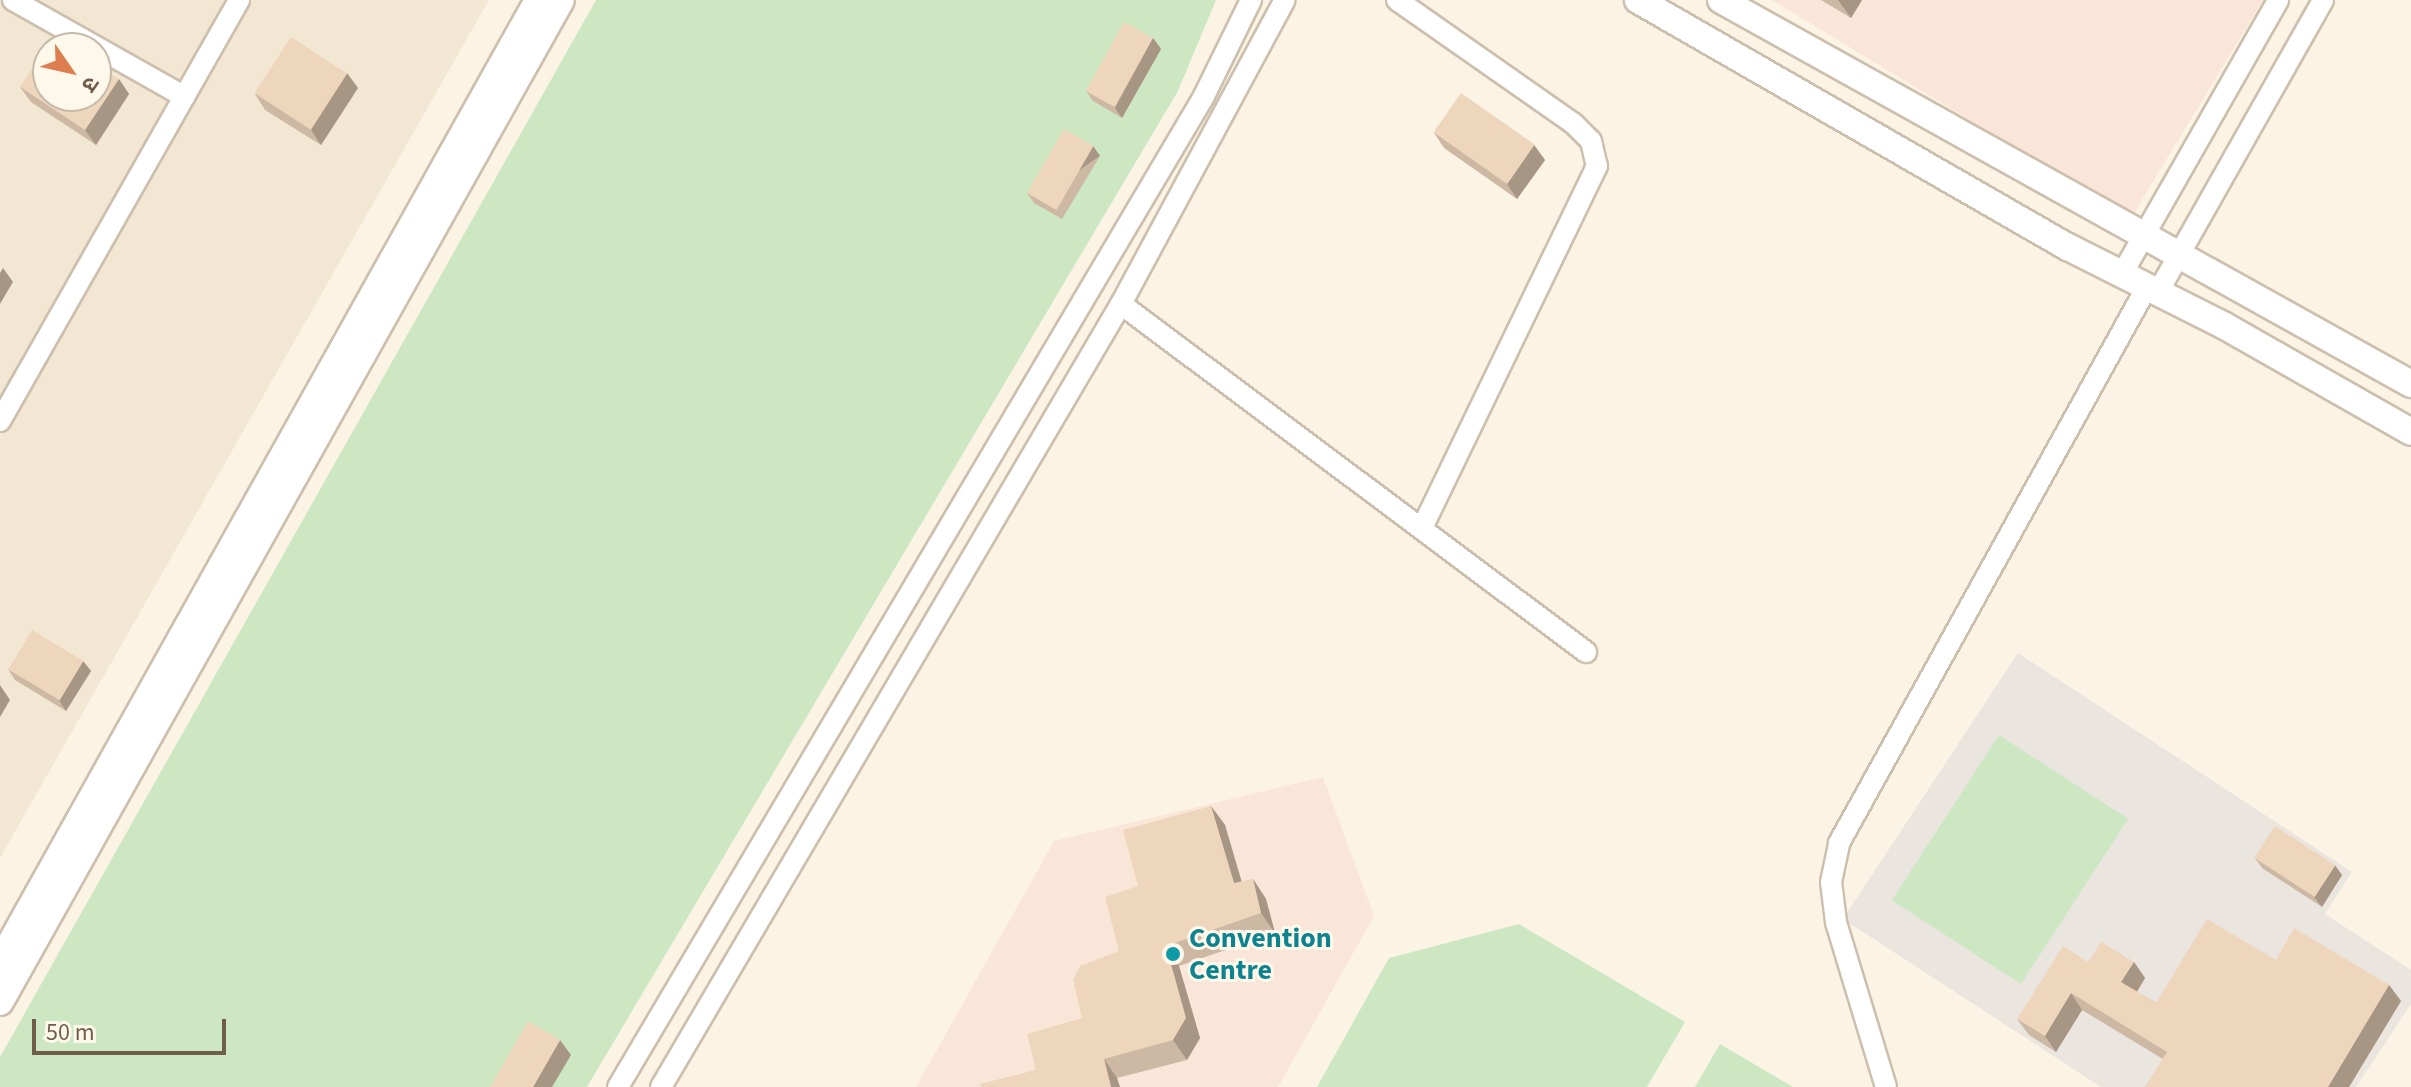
<!DOCTYPE html>
<html>
<head>
<meta charset="utf-8">
<style>
  body { margin:0 }
  #map { position:relative; width:2411px; height:1087px; overflow:hidden; background:#fbf4e4; font-family:"Source Sans 3","Noto Sans Devanagari",sans-serif }
  div>[style] { position:absolute }
  .residential>* { inset:0; background:#f2e7d3 }
  .commercial>* { inset:0; background:#fae6d8 }
  .industrial>* { inset:0; background:#eae5de }
  .green>* { inset:0; background:#cee7c3; transform-origin:0 0 }
  .roads { filter:drop-shadow(2px 0 #cdbfae) drop-shadow(-2px 0 #cdbfae) drop-shadow(0 2px #cdbfae) drop-shadow(0 -2px #cdbfae) }
  .minor>* { height:20px; margin:-10px; padding:0 10px; transform-origin:10px; border-radius:10px; background:#fff }
  .tertiary>* { height:26px; margin:-13px; padding:0 13px; transform-origin:13px; border-radius:13px; background:#fff }
  .wall>* { inset:0; background:#cdb8a3 }
  .shaded-wall>* { inset:0; background:#a79684; transform-origin:0 0 }
  .building>* { inset:0; background:#eed6bd; transform-origin:0 0 }
  .dots>* { width:22px; height:22px; translate:-50% -50%; box-sizing:border-box; border:4px solid #fef8ea; border-radius:50% }
  span { translate:-50% -50%; white-space:nowrap; text-align:center; line-height:1.15; -webkit-text-stroke:6px #fef8ea; paint-order:stroke }
  .culture-label { font-size:28px; color:#0d838f; font-weight:700 }
  .left { translate:0 -50%; text-align:left }
  .north { position:absolute; left:32px; top:32px; width:80px; height:80px; box-sizing:border-box; background:#fef8ea; border:2px solid #c6baaa; border-radius:50%; rotate:124deg; font-size:22px; font-weight:700; line-height:32px; text-align:center; color:#715d4b }
  .north::after { content:''; display:block; margin:auto; width:28px; height:36px; background:#dd7e50; clip-path:polygon(50% 0,100% 100%,50% 72%,0 100%) }
  .scale { position:absolute; left:32px; top:1019px; width:194px; height:36px; box-sizing:border-box; border:4px solid #715d4b; border-top:0; padding-left:10px; font-size:24px; line-height:28px; white-space:nowrap; color:#715d4b; -webkit-text-stroke:6px #fef8ea; paint-order:stroke }
</style>
</head>
<body>
<div id="map">
  <div class="residential">
    <i style="clip-path:polygon(evenodd,0 0,489px 0,0 858px,0 0,48px 48px,96px 48px,96px 96px,48px 96px,48px 48px)"></i>
  </div>
  <div class="commercial">
    <i style="clip-path:polygon(1772px 0,2263px 0,2131px 218px)"></i>
    <i style="clip-path:polygon(1323px 777px,1374px 916px,1278px 1087px,916px 1087px,1054px 841px)"></i>
  </div>
  <div class="industrial">
    <i style="clip-path:polygon(2018px 653px,2352px 872px,2325px 914px,2411px 970px,2411px 1004px,2356px 1087px,2101px 1087px,1843px 919px)"></i>
  </div>
  <div class="green">
    <i style="clip-path:polygon(596px 0,1216px 0,1178px 91px,587px 1087px,0 1087px,0 1057px)"></i>
    <i style="left:1999px;top:735px;width:154px;height:197px;rotate:33deg"></i>
    <i style="clip-path:polygon(1519px 924px,1685px 1022px,1647px 1087px,1317px 1087px,1389px 958px)"></i>
    <i style="clip-path:polygon(1720px 1044px,1793px 1087px,1695px 1087px)"></i>
  </div>
  <div class="roads">
    <div class="minor">
      <i style="left:13px;top:0;width:197px;rotate:29.4deg"></i>
      <i style="left:1397px;top:0;width:216px;rotate:35deg"></i>
      <i style="left:1574px;top:124px;width:24px;rotate:45deg"></i>
      <i style="left:1591px;top:141px;width:26px;rotate:77deg"></i>
      <i style="left:1597px;top:166px;width:400px;rotate:115.8deg"></i>
      <i style="left:2122px;top:274px;width:315px;rotate:-60.3deg"></i>
      <i style="left:2158px;top:292px;width:335px;rotate:-60.5deg"></i>
      <i style="left:1121px;top:304px;width:581px;rotate:36.81deg"></i>
      <i style="left:0;top:421px;width:484px;rotate:-60.4deg"></i>
      <i style="left:618px;top:1087px;width:1151px;rotate:-59.4deg"></i>
      <i style="left:1204px;top:96px;width:107px;rotate:-63.9deg"></i>
      <i style="left:661px;top:1087px;width:908px;rotate:-59.57deg"></i>
      <i style="left:1121px;top:304px;width:345px;rotate:-61.7deg"></i>
      <i style="left:1886px;top:1087px;width:172px;rotate:-106.9deg"></i>
      <i style="left:1836px;top:922px;width:40px;rotate:-97.1deg"></i>
      <i style="left:1831px;top:882px;width:40px;rotate:-78deg"></i>
      <i style="left:1839px;top:843px;width:636px;rotate:-61.02deg"></i>
    </div>
    <div class="tertiary">
      <i style="left:1638px;top:0;width:496px;rotate:29.9deg"></i>
      <i style="left:2068px;top:247px;width:174px;rotate:26.7deg"></i>
      <i style="left:2223px;top:325px;width:216px;rotate:29.6deg"></i>
      <i style="left:1721px;top:0;width:790px;rotate:29.1deg"></i>
      <i style="left:0;top:962px;width:1102px;rotate:-60.78deg"></i>
      <i style="left:0;top:1002px;width:1148px;rotate:-60.76deg"></i>
    </div>
  </div>
  <div class="wall">
    <i style="clip-path:polygon(1821px 0,1862px 0,1851px 18px)"></i>
    <i style="clip-path:polygon(1153px 38px,1161px 49px,1122px 118px,1093px 101px,1086px 91px)"></i>
    <i style="clip-path:polygon(119px 79px,129px 94px,96px 145px,31px 102px,20px 87px)"></i>
    <i style="clip-path:polygon(358px 88px,321px 145px,265px 110px,255px 94px)"></i>
    <i style="clip-path:polygon(1434px 133px,1534px 145px,1545px 160px,1517px 199px,1444px 148px)"></i>
    <i style="clip-path:polygon(1093px 146px,1100px 156px,1062px 219px,1034px 203px,1027px 193px)"></i>
    <i style="clip-path:polygon(83px 661px,91px 671px,66px 711px,15px 680px,8px 669px)"></i>
    <i style="clip-path:polygon(1211px 806px,1225px 825px,1241px 882px,1253px 879px,1266px 899px,1275px 933px,1179px 966px,1200px 1038px,1187px 1060px,1117px 1078px,1120px 1087px,981px 1087px,1036px 1070px,1082px 1018px,1119px 951px)"></i>
    <i style="clip-path:polygon(2255px 858px,2342px 875px,2322px 907px,2262px 868px)"></i>
    <i style="clip-path:polygon(2276px 960px,2389px 985px,2401px 1001px,2349px 1087px,2145px 1087px,2163px 1059px,2082px 1010px,2056px 1052px,2029px 1035px,2017px 1019px,2134px 962px,2145px 978px,2137px 992px,2156px 1003px)"></i>
  </div>
  <div class="shaded-wall">
    <i style="clip-path:polygon(1838px 0,1862px 0,1851px 18px)"></i>
    <i style="clip-path:polygon(1153px 38px,1161px 49px,1122px 118px,1115px 108px)"></i>
    <i style="clip-path:polygon(347px 73px,358px 88px,321px 145px,311px 130px)"></i>
    <i style="clip-path:polygon(119px 79px,129px 94px,96px 145px,85px 130px)"></i>
    <i style="clip-path:polygon(1534px 145px,1545px 160px,1517px 199px,1507px 184px)"></i>
    <i style="left:1093px;top:146px;width:12px;height:74px;rotate:55deg"></i>
    <i style="clip-path:polygon(3px 268px,13px 282px,0 304px,0 273px)"></i>
    <i style="clip-path:polygon(83px 661px,91px 671px,66px 711px,59px 700px)"></i>
    <i style="clip-path:polygon(0 685px,10px 700px,0 717px)"></i>
    <i style="clip-path:polygon(1211px 806px,1225px 825px,1248px 903px,1234px 883px)"></i>
    <i style="clip-path:polygon(2335px 865px,2342px 875px,2322px 907px,2314px 897px)"></i>
    <i style="clip-path:polygon(1253px 879px,1266px 899px,1275px 933px,1261px 913px)"></i>
    <i style="clip-path:polygon(1166px 946px,1179px 966px,1200px 1038px,1187px 1060px,1173px 1040px)"></i>
    <i style="clip-path:polygon(2134px 962px,2145px 978px,2133px 998px,2121px 982px)"></i>
    <i style="clip-path:polygon(2389px 985px,2401px 1001px,2349px 1087px,2328px 1087px)"></i>
    <i style="clip-path:polygon(2071px 993px,2082px 1010px,2056px 1052px,2045px 1036px)"></i>
    <i style="clip-path:polygon(560px 1040px,571px 1055px,552px 1087px,533px 1087px)"></i>
    <i style="clip-path:polygon(1104px 1059px,1117px 1078px,1120px 1087px,1111px 1087px)"></i>
  </div>
  <div class="building">
    <i style="left:1124px;top:22px;width:33px;height:79px;rotate:29deg"></i>
    <i style="clip-path:polygon(54px 36px,72px 48px,48px 48px,48px 96px,96px 96px,96px 64px,119px 79px,85px 130px,20px 87px)"></i>
    <i style="left:291px;top:37px;width:67px;height:67px;rotate:33deg"></i>
    <i style="left:1461px;top:93px;width:90px;height:48px;rotate:35deg"></i>
    <i style="left:1064px;top:129px;width:34px;height:74px;rotate:30deg"></i>
    <i style="left:32px;top:630px;width:60px;height:46px;rotate:31deg"></i>
    <i style="clip-path:polygon(1211px 806px,1234px 883px,1253px 879px,1261px 913px,1166px 946px,1186px 1018px,1173px 1040px,1104px 1059px,1111px 1087px,981px 1087px,980px 1084px,1036px 1070px,1027px 1034px,1082px 1018px,1073px 980px,1080px 966px,1119px 951px,1105px 897px,1138px 886px,1123px 830px)"></i>
    <i style="left:2275px;top:826px;width:72px;height:38px;rotate:33deg"></i>
    <i style="clip-path:polygon(2207px 919px,2276px 960px,2294px 928px,2389px 985px,2328px 1087px,2145px 1087px,2167px 1052px,2071px 993px,2045px 1036px,2017px 1019px,2063px 946px,2088px 962px,2101px 942px,2134px 962px,2121px 982px,2156px 1003px)"></i>
    <i style="clip-path:polygon(528px 1021px,560px 1040px,533px 1087px,490px 1087px)"></i>
  </div>
  <div class="dots">
    <i style="left:1173px;top:954px;background:#0f9aa8"></i>
  </div>
  <div class="culture-label">
    <span class="left" style="left:1189px;top:954px">Convention<br>Centre</span>
  </div>
  <div class="north">उ</div>
  <div class="scale">50 m</div>
</div>
</body>
</html>
